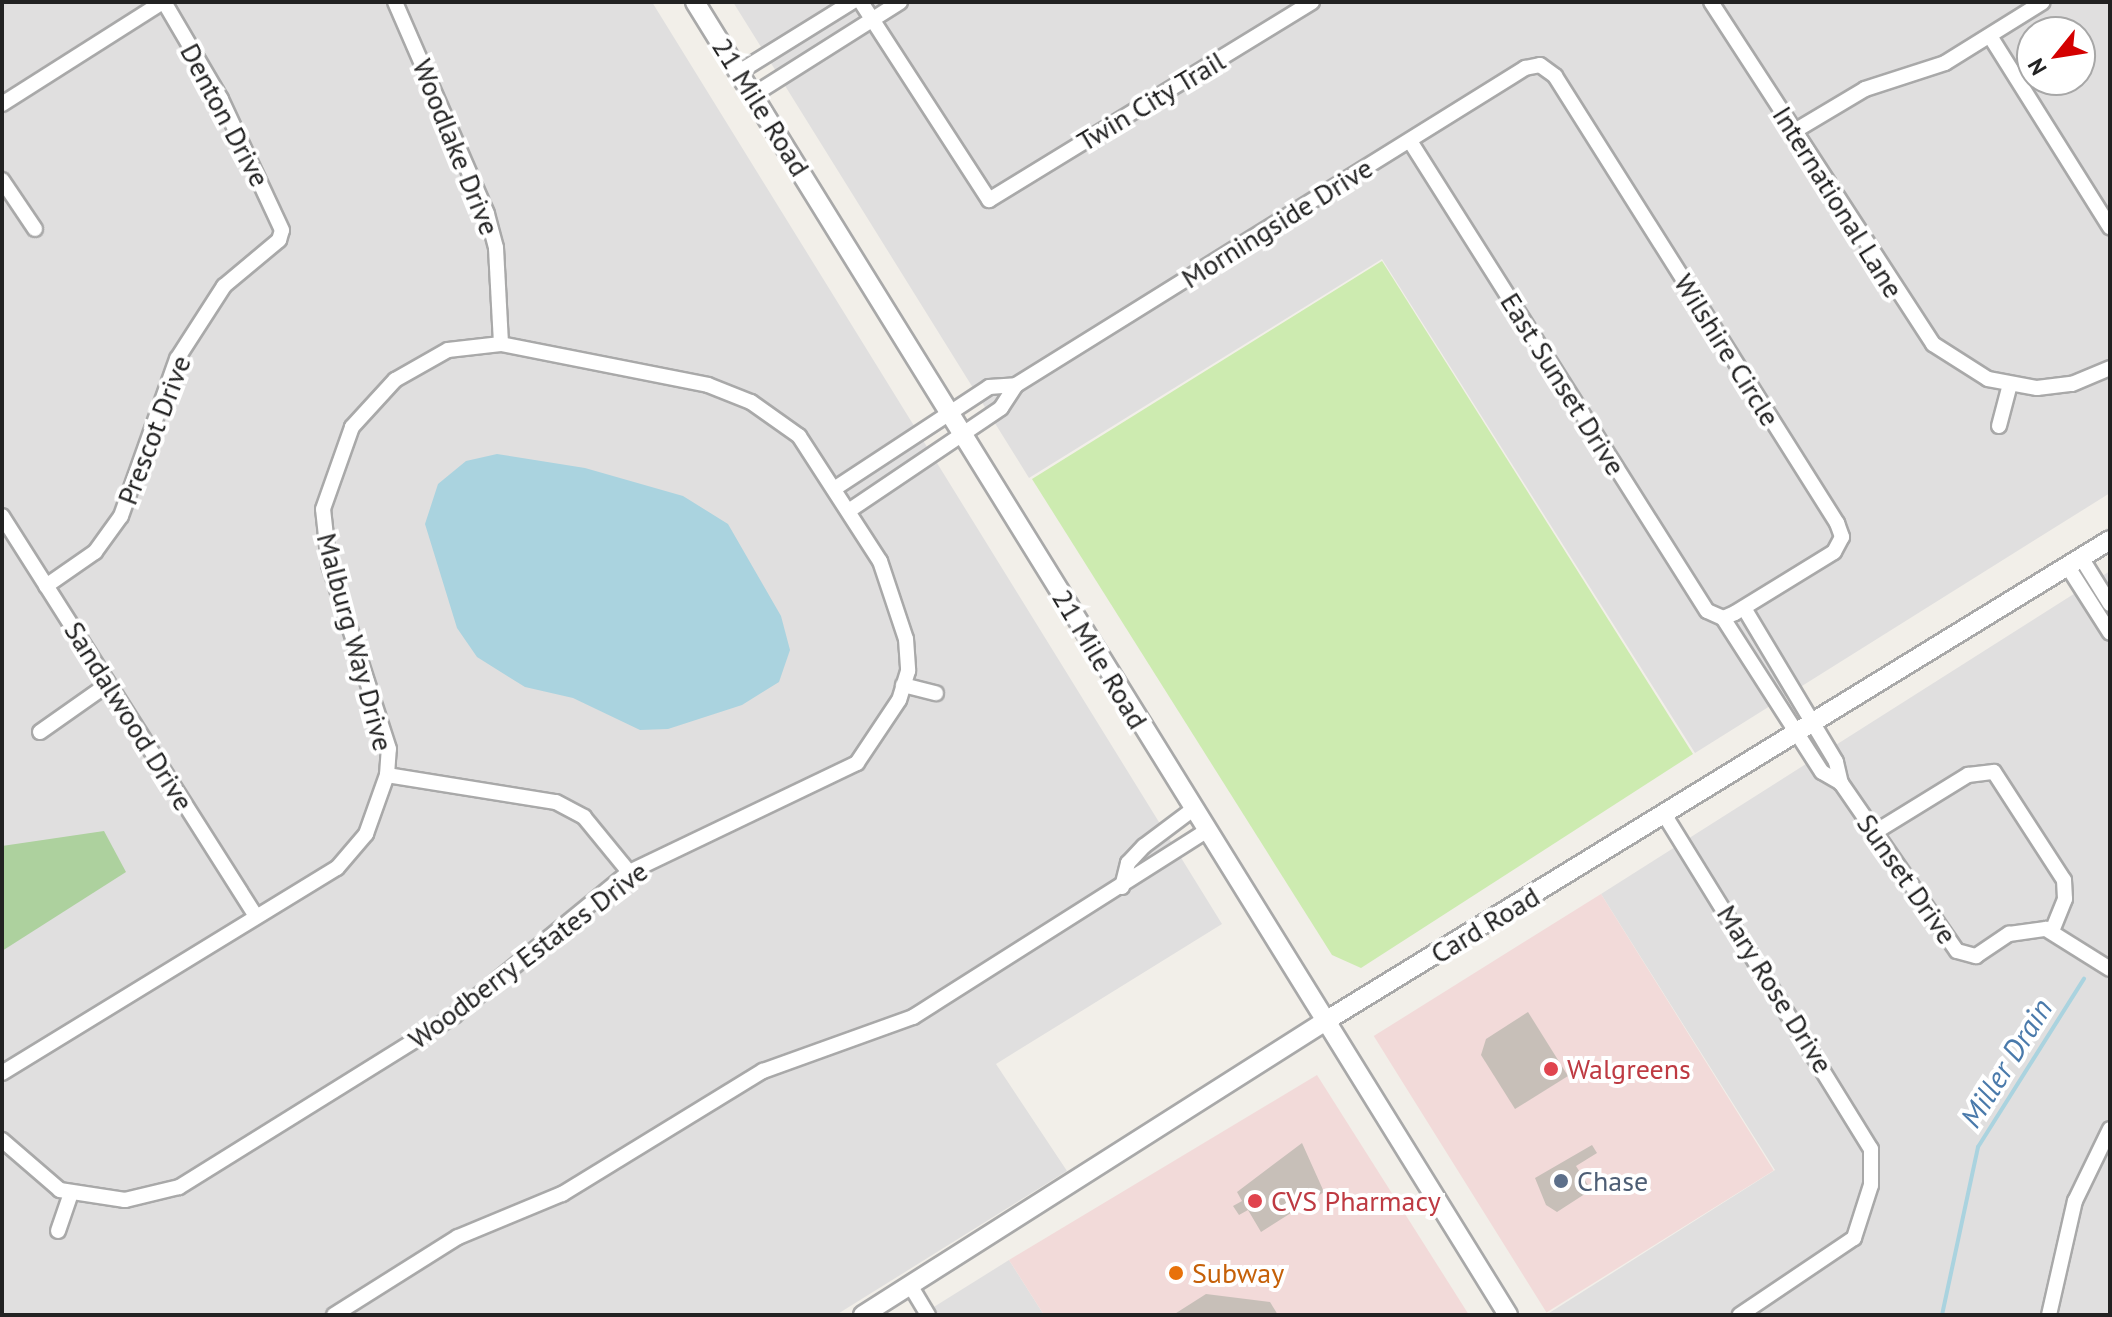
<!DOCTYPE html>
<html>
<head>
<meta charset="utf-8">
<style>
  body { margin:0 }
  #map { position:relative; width:2112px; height:1317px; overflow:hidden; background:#f2efe9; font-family:"PT Sans",sans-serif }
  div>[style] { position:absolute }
  .residential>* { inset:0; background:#e0dfdf }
  .commercial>* { inset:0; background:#f2dad9; transform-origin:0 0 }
  .grass>* { inset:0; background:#cdebb0 }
  .forest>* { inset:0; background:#add19e }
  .water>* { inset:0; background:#aad3df }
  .stream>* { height:4px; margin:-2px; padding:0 2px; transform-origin:2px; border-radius:2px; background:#aad3df }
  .building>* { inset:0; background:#c7bfb8 }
  .roads { filter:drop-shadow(2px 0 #a9a9a9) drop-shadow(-2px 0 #a9a9a9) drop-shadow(0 2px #a9a9a9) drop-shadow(0 -2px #a9a9a9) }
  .minor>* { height:14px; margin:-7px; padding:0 7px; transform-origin:7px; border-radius:7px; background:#fff }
  .tertiary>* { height:18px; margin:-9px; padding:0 9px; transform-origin:9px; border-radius:9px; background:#fff }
  .dots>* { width:22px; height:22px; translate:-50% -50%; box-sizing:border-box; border:4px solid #fff; border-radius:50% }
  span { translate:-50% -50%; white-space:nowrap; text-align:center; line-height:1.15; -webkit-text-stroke:8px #fff; paint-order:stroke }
  .street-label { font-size:28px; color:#222 }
  .health-label { font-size:28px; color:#be3a42 }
  .left { translate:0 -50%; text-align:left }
  .service-label { font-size:28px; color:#4e5e75 }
  .food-label { font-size:28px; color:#c56008 }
  .water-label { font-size:30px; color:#4a7aab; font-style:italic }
  .frame { position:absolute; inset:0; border:4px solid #222; pointer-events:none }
  .north { position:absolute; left:2016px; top:16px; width:80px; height:80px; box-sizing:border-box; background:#fff; border:2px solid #a7a7a7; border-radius:50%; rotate:240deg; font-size:22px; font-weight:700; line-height:32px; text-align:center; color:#222 }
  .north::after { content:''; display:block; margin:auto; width:28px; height:36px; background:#d40000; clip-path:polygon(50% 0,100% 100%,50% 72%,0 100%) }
</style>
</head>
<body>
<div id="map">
  <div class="residential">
    <i style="clip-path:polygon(2px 2px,652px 2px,1222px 924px,996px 1064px,1067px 1171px,836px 1315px,2px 1315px)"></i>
    <i style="clip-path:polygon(evenodd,733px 2px,2110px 2px,2110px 493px,1695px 753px,1382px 259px,1029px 478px,733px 2px,2032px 32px,2080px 32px,2080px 80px,2032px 80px,2032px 32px)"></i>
    <i style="clip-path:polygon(2110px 571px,2110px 1315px,1546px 1315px,1775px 1170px,1601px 894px)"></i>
    <i style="clip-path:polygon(1009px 1260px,1044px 1315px,921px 1315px)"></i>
  </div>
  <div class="commercial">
    <i style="left:1601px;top:894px;width:326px;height:268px;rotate:58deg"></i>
    <i style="clip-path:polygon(1317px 1075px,1469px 1315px,1044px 1315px,1009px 1260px)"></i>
  </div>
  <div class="grass">
    <i style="clip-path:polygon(1382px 261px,1693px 754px,1361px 968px,1332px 955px,1032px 479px)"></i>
  </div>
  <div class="forest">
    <i style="clip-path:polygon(104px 831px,126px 872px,2px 951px,2px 846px)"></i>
  </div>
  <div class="water">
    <i style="clip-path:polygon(497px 454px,585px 468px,683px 496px,728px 524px,781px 616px,790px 650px,779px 682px,742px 705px,668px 729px,640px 730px,573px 698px,525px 687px,477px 657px,457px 628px,425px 524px,438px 484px,466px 461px)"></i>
  </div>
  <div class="stream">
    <i style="left:1942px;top:1315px;width:172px;rotate:-77.9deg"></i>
    <i style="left:1978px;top:1147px;width:199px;rotate:-57.8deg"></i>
  </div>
  <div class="building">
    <i style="clip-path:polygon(1528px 1012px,1568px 1076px,1515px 1109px,1481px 1055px,1486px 1039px)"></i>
    <i style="clip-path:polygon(1302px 1143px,1324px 1192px,1261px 1232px,1248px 1210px,1239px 1215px,1233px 1206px,1242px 1201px,1237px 1192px)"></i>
    <i style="clip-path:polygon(1592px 1145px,1597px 1153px,1576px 1166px,1591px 1190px,1557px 1212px,1546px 1205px,1535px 1178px)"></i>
    <i style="clip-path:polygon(1206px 1294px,1270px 1302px,1278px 1315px,1173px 1315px)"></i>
  </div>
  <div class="roads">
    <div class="minor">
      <i style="left:395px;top:2px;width:231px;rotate:66.5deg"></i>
      <i style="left:487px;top:214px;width:35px;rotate:75deg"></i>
      <i style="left:496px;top:248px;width:96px;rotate:87deg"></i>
      <i style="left:861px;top:2px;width:236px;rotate:57.1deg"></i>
      <i style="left:989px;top:200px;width:379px;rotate:-31.5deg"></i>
      <i style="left:1711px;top:2px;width:408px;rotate:57deg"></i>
      <i style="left:1933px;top:344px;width:65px;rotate:32.5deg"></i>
      <i style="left:1988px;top:379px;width:50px;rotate:10.4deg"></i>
      <i style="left:2037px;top:388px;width:35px;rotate:-7deg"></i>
      <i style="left:2072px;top:384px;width:41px;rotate:-22.8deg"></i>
      <i style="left:1990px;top:36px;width:226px;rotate:57.9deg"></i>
      <i style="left:739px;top:72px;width:133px;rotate:-31.8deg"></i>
      <i style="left:753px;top:95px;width:174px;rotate:-32.3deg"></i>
      <i style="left:2px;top:104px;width:191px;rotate:-32.4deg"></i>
      <i style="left:1793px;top:132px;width:84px;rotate:-30.8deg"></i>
      <i style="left:1865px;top:89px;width:84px;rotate:-18deg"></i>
      <i style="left:1945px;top:63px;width:115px;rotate:-31.9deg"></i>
      <i style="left:2px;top:180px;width:59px;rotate:56deg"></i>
      <i style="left:1999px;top:426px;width:43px;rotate:-75.3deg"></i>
      <i style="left:837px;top:487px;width:182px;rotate:-33.3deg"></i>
      <i style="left:989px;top:387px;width:27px;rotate:-4deg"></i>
      <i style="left:850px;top:510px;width:182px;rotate:-34deg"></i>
      <i style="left:1001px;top:408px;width:27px;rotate:-57deg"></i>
      <i style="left:1016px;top:385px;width:600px;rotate:-31.91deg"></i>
      <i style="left:1525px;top:68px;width:15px;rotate:-11deg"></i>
      <i style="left:1540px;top:65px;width:19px;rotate:36deg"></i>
      <i style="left:1555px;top:76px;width:529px;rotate:57.75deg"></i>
      <i style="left:1837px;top:523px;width:15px;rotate:70deg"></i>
      <i style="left:1842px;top:537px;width:17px;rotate:118deg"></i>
      <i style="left:1834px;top:552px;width:116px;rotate:148.4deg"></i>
      <i style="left:1735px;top:613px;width:13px;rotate:157deg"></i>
      <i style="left:1723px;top:618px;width:17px;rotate:-156deg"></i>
      <i style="left:1707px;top:611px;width:556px;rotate:-122.29deg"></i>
      <i style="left:2px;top:516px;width:474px;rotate:57.6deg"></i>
      <i style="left:2082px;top:559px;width:53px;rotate:58.1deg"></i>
      <i style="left:2068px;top:567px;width:78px;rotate:57.5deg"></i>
      <i style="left:46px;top:586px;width:60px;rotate:-34.8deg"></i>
      <i style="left:95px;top:552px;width:44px;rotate:-54.2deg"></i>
      <i style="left:121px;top:516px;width:167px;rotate:-70.4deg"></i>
      <i style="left:177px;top:359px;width:87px;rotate:-57.2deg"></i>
      <i style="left:224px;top:286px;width:72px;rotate:-39.9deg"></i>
      <i style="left:279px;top:240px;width:10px;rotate:-73deg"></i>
      <i style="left:282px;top:230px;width:145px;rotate:-115deg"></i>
      <i style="left:221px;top:99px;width:113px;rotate:-120.4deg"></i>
      <i style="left:1744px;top:608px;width:179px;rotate:59.1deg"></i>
      <i style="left:1836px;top:762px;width:22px;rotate:77deg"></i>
      <i style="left:1841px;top:783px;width:204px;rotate:55.4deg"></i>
      <i style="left:1957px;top:951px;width:20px;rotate:15deg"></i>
      <i style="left:1976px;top:956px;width:40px;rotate:-34deg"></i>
      <i style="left:2009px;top:934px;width:37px;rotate:-8deg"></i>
      <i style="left:2046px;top:929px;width:75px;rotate:32deg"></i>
      <i style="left:1723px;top:618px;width:183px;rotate:57.3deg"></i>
      <i style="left:1822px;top:772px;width:22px;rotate:30deg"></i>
      <i style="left:903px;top:685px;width:34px;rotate:14deg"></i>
      <i style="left:40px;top:732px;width:83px;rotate:-35.2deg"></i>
      <i style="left:387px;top:775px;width:171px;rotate:9.1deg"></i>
      <i style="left:556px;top:802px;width:32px;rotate:28deg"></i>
      <i style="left:584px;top:817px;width:71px;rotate:50.7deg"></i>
      <i style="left:1664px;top:814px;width:394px;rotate:58.3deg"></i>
      <i style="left:1871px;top:1149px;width:36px;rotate:90deg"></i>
      <i style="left:1871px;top:1185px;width:56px;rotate:107.8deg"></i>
      <i style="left:1854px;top:1238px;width:138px;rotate:146deg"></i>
      <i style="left:1872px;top:834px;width:113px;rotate:-31.6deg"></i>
      <i style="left:1968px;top:775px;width:26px;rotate:-7deg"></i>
      <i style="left:1994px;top:772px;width:129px;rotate:57.1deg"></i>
      <i style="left:2064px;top:880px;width:19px;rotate:87deg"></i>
      <i style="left:2065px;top:899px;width:35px;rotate:112deg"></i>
      <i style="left:1122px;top:887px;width:25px;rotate:-76deg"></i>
      <i style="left:1128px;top:863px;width:23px;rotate:-47deg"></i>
      <i style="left:1144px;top:846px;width:60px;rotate:-36.9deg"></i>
      <i style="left:2px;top:1073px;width:393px;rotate:-31.5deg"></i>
      <i style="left:337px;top:868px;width:45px;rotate:-49.5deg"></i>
      <i style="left:366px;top:834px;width:63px;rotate:-70.4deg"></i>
      <i style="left:387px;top:775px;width:26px;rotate:-86deg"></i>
      <i style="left:389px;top:749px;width:194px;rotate:-108deg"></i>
      <i style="left:329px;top:564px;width:55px;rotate:-96.2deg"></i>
      <i style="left:323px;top:509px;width:87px;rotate:-70.5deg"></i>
      <i style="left:352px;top:427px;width:64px;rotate:-47.5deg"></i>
      <i style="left:395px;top:380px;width:61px;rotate:-29.5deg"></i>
      <i style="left:448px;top:350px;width:53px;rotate:-6.5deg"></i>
      <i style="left:501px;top:344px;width:211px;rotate:11.2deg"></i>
      <i style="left:708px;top:385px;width:46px;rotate:21.6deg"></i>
      <i style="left:751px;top:402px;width:59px;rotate:35.3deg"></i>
      <i style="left:799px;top:436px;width:149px;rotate:57.1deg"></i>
      <i style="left:880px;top:561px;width:82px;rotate:71.6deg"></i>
      <i style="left:906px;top:639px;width:32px;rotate:86deg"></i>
      <i style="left:908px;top:671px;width:30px;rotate:107deg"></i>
      <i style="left:899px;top:700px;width:76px;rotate:123.7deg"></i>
      <i style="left:857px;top:763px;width:253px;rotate:154.4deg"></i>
      <i style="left:629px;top:872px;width:227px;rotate:140.6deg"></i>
      <i style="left:454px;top:1016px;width:324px;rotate:148.1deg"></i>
      <i style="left:179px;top:1187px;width:56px;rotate:166.5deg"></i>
      <i style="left:125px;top:1200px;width:66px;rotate:-171.3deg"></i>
      <i style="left:60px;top:1190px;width:77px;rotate:-139.2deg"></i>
      <i style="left:58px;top:1231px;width:40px;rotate:-71.1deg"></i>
      <i style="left:910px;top:1285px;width:35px;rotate:59deg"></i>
      <i style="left:334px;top:1315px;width:146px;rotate:-32.2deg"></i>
      <i style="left:458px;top:1237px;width:113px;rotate:-22.5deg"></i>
      <i style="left:562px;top:1194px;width:236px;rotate:-31.5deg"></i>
      <i style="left:763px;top:1071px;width:159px;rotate:-19.8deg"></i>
      <i style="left:913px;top:1017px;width:346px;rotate:-32.4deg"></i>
      <i style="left:2049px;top:1315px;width:117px;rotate:-77.2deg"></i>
      <i style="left:2075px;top:1201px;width:80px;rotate:-64.1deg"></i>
    </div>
    <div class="tertiary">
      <i style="left:695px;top:2px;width:1544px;rotate:58.23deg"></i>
      <i style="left:863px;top:1315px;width:546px;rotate:-32.44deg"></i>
      <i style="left:1324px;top:1022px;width:922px;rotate:-31.52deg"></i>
    </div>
  </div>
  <div class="dots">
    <i style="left:1551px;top:1069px;background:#e0444e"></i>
    <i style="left:1561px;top:1181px;background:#5c6f8a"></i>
    <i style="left:1255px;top:1201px;background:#e0444e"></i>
    <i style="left:1176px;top:1273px;background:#e8710a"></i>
  </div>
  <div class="street-label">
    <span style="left:1151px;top:101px;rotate:-31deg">Twin City Trail</span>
    <span style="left:761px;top:107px;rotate:58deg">21 Mile Road</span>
    <span style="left:225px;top:115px;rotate:62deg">Denton Drive</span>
    <span style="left:456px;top:147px;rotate:68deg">Woodlake Drive</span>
    <span style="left:1838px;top:202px;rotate:58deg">International Lane</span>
    <span style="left:1277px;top:223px;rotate:-32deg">Morningside Drive</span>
    <span style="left:1727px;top:350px;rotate:58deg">Wilshire Circle</span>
    <span style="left:1563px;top:384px;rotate:58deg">East Sunset Drive</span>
    <span style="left:154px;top:430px;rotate:-69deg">Prescot Drive</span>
    <span style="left:355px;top:642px;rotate:75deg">Malburg Way Drive</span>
    <span style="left:1100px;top:659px;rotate:59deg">21 Mile Road</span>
    <span style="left:129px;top:716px;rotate:58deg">Sandalwood Drive</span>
    <span style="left:1907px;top:879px;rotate:55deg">Sunset Drive</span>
    <span style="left:1485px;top:925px;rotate:-31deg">Card Road</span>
    <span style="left:528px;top:955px;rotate:-37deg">Woodberry Estates Drive</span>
    <span style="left:1775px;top:989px;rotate:58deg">Mary Rose Drive</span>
  </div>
  <div class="health-label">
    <span class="left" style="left:1567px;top:1069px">Walgreens</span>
    <span class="left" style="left:1271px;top:1201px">CVS Pharmacy</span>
  </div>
  <div class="service-label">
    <span class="left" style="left:1577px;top:1181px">Chase</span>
  </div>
  <div class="food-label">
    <span class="left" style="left:1192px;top:1273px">Subway</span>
  </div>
  <div class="water-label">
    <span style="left:2006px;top:1063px;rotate:-58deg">Miller Drain</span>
  </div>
  <div class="frame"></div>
  <div class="north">N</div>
</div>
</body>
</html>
